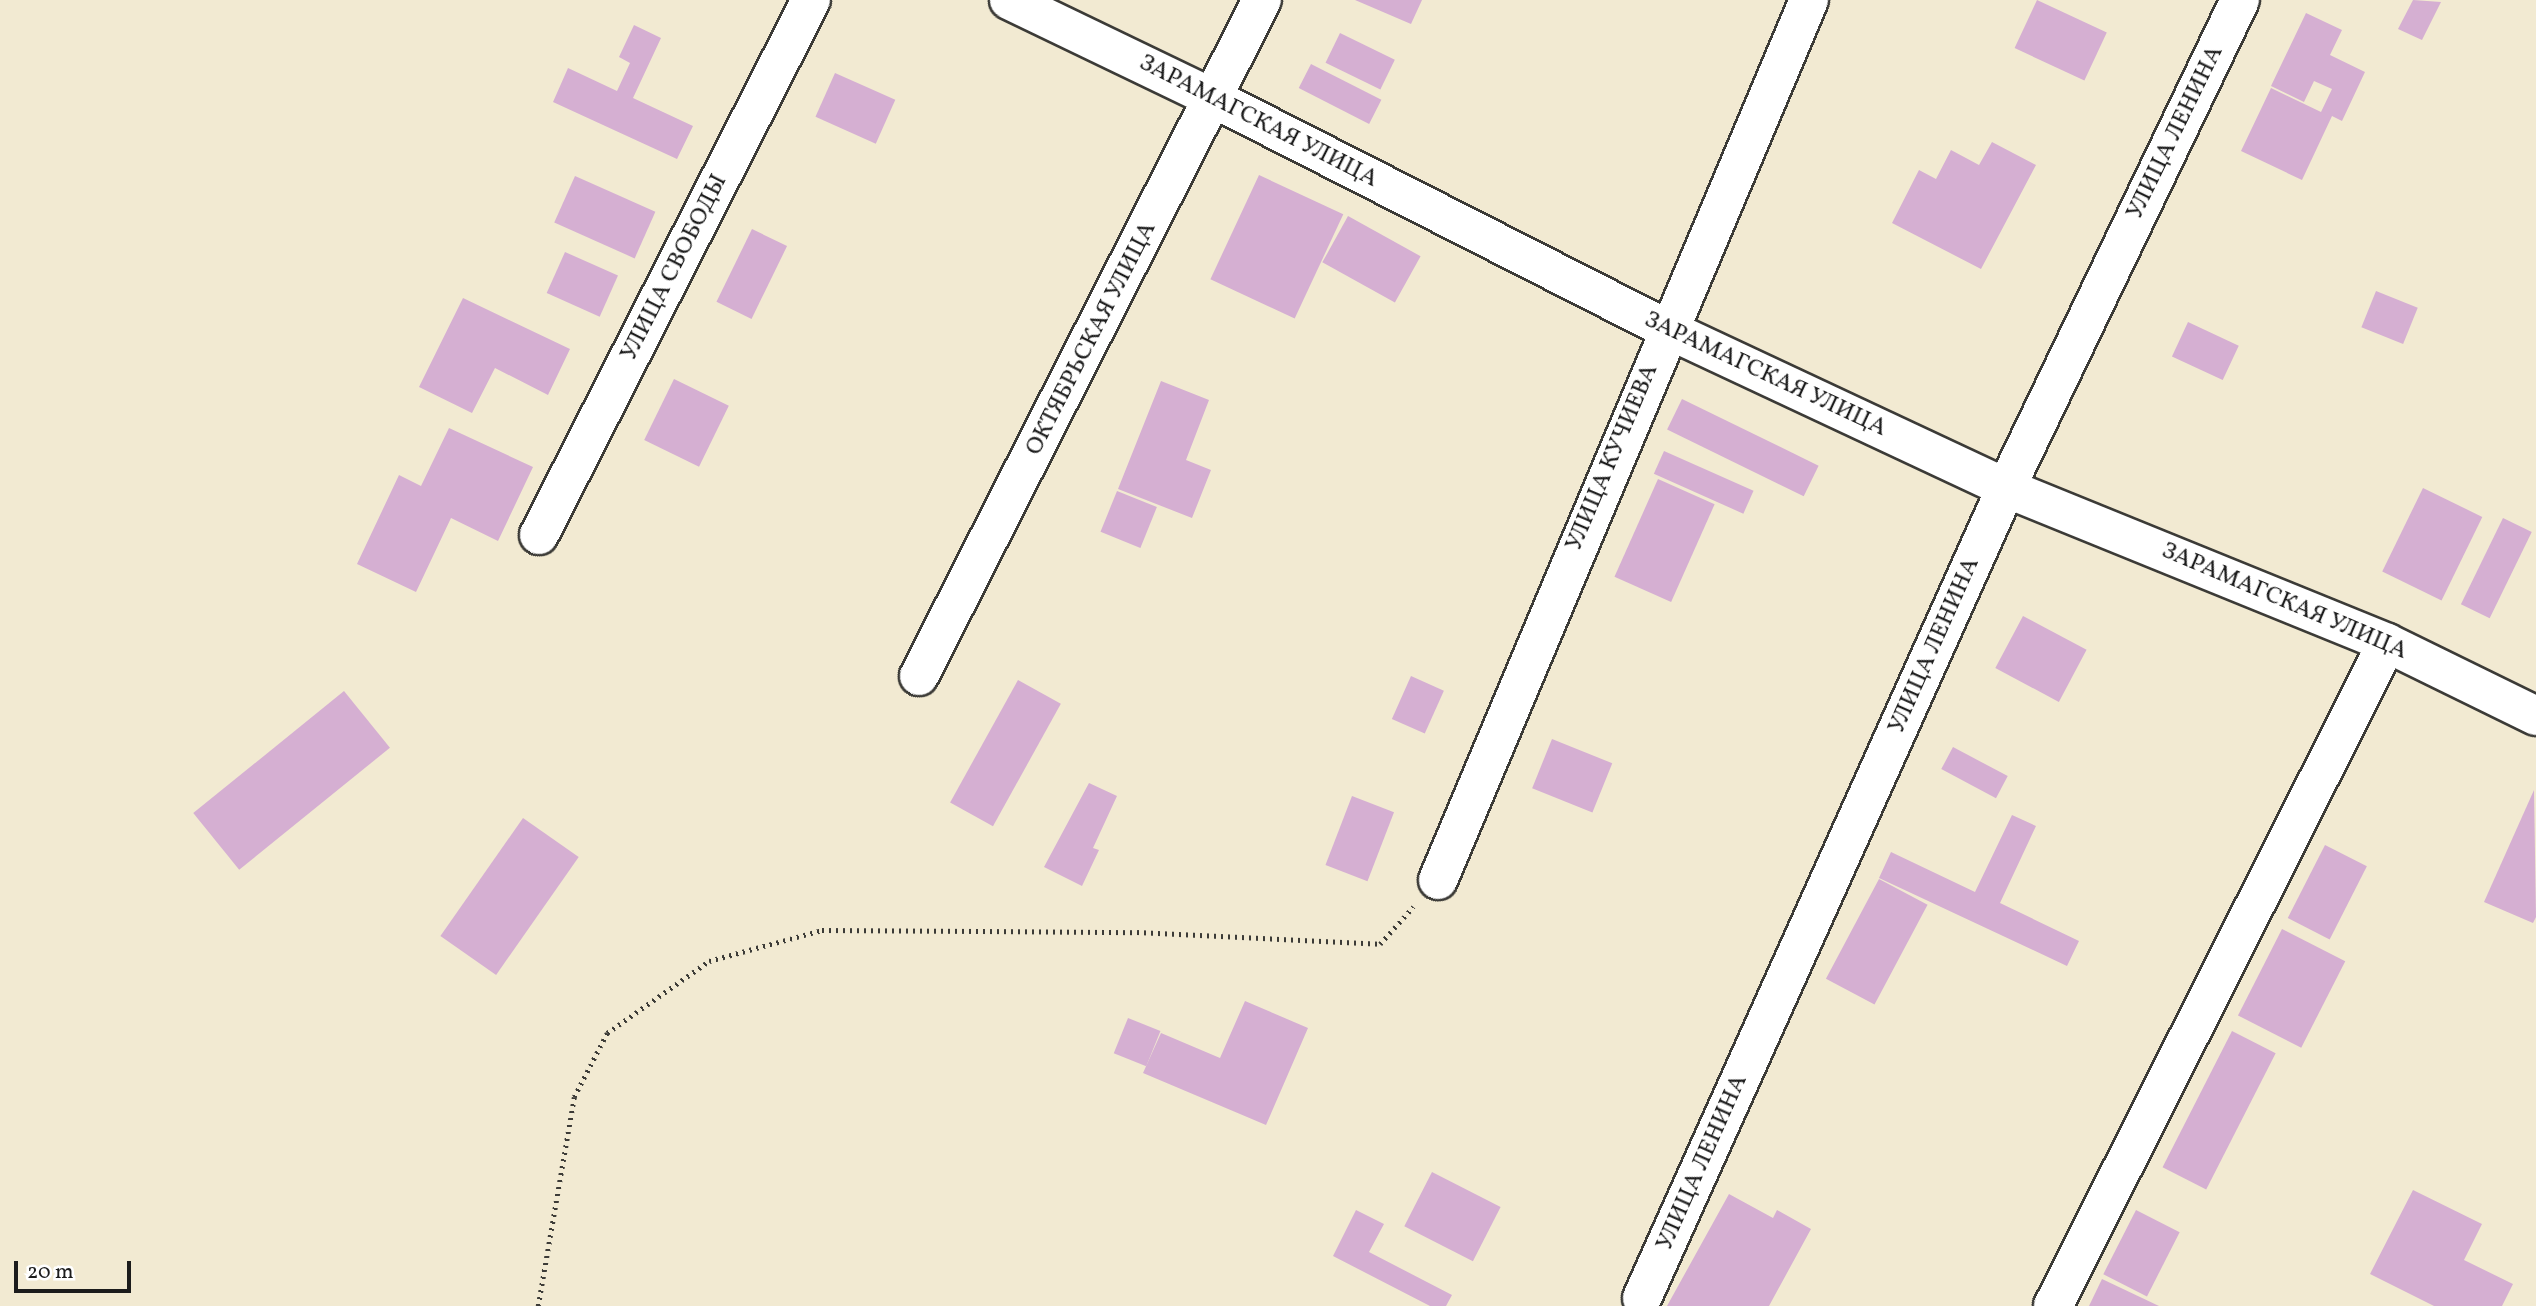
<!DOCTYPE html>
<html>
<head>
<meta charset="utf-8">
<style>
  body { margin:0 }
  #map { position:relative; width:2536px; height:1306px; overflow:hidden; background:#f2ead2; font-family:Vollkorn,serif }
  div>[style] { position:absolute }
  .building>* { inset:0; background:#d5afd2; transform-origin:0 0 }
  .path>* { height:4.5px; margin-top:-2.25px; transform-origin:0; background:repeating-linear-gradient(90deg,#3c3b37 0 2px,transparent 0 7px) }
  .roads { filter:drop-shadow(2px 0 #3c3b37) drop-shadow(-2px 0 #3c3b37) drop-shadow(0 2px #3c3b37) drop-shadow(0 -2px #3c3b37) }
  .minor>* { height:38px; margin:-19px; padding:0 19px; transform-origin:19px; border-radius:19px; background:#fff }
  span { translate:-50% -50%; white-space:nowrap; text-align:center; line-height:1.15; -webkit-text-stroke:5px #fff; paint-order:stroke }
  .street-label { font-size:24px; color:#1c1c1c }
  .scale { position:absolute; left:14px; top:1261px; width:117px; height:32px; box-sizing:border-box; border:4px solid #1c1c1c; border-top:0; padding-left:9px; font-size:21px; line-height:24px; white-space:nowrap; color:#1c1c1c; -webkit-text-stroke:5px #fff; paint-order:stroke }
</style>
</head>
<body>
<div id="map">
  <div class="building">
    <i style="clip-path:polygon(1355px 0,1422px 0,1411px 24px)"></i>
    <i style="left:2037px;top:0;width:77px;height:53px;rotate:25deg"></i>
    <i style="clip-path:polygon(2413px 0,2441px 2px,2422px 40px,2398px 29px)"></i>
    <i style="clip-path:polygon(2306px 13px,2342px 30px,2330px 55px,2365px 72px,2342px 121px,2332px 116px,2302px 180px,2241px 151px,2271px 88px,2321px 112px,2332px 89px,2314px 81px,2304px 102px,2271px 86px)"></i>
    <i style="clip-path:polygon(634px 25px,661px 38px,633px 98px,693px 126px,677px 159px,553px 102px,568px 68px,617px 91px,630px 63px,619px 57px)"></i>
    <i style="left:1340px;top:33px;width:61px;height:33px;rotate:26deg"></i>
    <i style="left:1311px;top:64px;width:79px;height:27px;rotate:27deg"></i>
    <i style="left:835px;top:73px;width:66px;height:48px;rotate:24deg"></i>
    <i style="clip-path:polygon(1992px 142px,2036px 165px,1981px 269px,1892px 223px,1919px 170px,1936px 179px,1951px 150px,1979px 165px)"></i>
    <i style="left:1259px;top:175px;width:93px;height:115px;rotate:25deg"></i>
    <i style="left:575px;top:176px;width:88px;height:51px;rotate:24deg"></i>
    <i style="left:1348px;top:216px;width:83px;height:53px;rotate:29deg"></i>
    <i style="left:752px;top:229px;width:39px;height:81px;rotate:26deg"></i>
    <i style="left:565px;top:252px;width:58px;height:45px;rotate:24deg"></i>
    <i style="left:2376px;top:291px;width:45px;height:39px;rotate:22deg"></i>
    <i style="clip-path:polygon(463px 298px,570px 349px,548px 395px,495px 368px,472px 413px,419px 387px)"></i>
    <i style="left:2188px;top:322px;width:56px;height:38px;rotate:25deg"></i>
    <i style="left:674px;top:379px;width:61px;height:68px;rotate:26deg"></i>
    <i style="clip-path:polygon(1161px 381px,1209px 400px,1186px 460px,1211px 470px,1192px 518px,1118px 489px)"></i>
    <i style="left:1682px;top:399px;width:152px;height:34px;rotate:26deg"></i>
    <i style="clip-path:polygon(449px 428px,533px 467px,498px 541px,451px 518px,416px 592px,357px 564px,399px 475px,421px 486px)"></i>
    <i style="left:1664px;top:451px;width:98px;height:25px;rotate:24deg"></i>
    <i style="left:1658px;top:479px;width:62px;height:107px;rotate:24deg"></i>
    <i style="left:2423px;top:488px;width:66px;height:93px;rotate:26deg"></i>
    <i style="left:1117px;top:491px;width:43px;height:44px;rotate:22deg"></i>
    <i style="left:2503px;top:518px;width:32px;height:96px;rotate:26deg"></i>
    <i style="left:2023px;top:616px;width:72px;height:59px;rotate:28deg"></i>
    <i style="left:1411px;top:676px;width:36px;height:47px;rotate:24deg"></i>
    <i style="left:1018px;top:680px;width:49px;height:140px;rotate:29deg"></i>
    <i style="left:344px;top:691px;width:73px;height:194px;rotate:51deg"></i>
    <i style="left:1552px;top:739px;width:65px;height:53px;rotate:22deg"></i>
    <i style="left:1953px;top:747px;width:62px;height:25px;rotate:28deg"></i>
    <i style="clip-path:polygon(1089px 783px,1117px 796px,1093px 848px,1099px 850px,1082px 886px,1044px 867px)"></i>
    <i style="clip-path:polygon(2534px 790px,2536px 917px,2533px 923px,2484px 902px)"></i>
    <i style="left:1352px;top:796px;width:45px;height:74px;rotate:21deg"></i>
    <i style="clip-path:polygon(2012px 815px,2036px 826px,2000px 903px,2079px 941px,2067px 966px,1879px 878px,1891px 852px,1975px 892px)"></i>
    <i style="left:523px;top:818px;width:68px;height:144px;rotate:35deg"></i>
    <i style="left:2325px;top:845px;width:47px;height:82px;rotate:27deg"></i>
    <i style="left:1879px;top:879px;width:55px;height:113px;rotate:28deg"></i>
    <i style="left:2282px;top:929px;width:71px;height:97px;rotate:27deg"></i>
    <i style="clip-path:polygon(1245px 1001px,1308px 1028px,1266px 1125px,1143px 1073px,1161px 1033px,1220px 1058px)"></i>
    <i style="left:1128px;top:1018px;width:35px;height:38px;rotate:22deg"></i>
    <i style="left:2232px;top:1031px;width:49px;height:153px;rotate:27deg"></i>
    <i style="left:1432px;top:1172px;width:77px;height:61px;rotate:27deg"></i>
    <i style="clip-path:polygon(2413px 1190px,2482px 1224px,2464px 1260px,2513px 1284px,2502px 1306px,2434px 1306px,2370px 1274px)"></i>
    <i style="clip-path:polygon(1729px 1194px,1773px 1218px,1777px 1210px,1811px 1229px,1769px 1306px,1667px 1306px)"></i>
    <i style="clip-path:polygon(1356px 1210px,1384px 1224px,1369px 1252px,1452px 1295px,1446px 1306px,1430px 1306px,1333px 1256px)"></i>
    <i style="left:2136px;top:1210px;width:49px;height:72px;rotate:27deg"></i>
    <i style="clip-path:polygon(2102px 1279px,2159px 1306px,2089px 1306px)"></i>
  </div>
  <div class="path">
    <i style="left:538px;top:1306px;width:212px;rotate:-80.2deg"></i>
    <i style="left:574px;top:1097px;width:72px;rotate:-62.7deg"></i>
    <i style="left:607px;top:1033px;width:125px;rotate:-35.2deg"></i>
    <i style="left:709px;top:961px;width:117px;rotate:-15.3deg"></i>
    <i style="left:822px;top:930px;width:315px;rotate:0.4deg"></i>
    <i style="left:1137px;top:932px;width:243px;rotate:2.8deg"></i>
    <i style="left:1380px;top:944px;width:50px;rotate:-48.3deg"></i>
  </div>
  <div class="roads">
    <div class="minor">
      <i style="left:1009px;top:0;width:229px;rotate:25.7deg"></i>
      <i style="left:1215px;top:99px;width:507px;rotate:26.97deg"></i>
      <i style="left:1667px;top:329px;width:374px;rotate:25.1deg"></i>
      <i style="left:2006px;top:488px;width:411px;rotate:22.1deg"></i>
      <i style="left:2387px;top:643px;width:166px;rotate:26.1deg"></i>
      <i style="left:539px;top:535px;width:600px;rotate:-63.05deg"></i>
      <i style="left:919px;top:676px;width:758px;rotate:-63.1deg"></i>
      <i style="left:1438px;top:880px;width:955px;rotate:-67.14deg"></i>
      <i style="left:1642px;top:1298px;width:888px;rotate:-65.8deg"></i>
      <i style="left:2006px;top:488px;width:541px;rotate:-64.38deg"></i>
      <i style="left:2053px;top:1306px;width:742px;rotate:-63.26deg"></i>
    </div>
  </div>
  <div class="street-label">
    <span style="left:1258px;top:122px;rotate:27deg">ЗАРАМАГСКАЯ УЛИЦА</span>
    <span style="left:2176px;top:133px;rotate:-64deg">УЛИЦА ЛЕНИНА</span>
    <span style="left:675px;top:268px;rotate:-63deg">УЛИЦА СВОБОДЫ</span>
    <span style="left:1092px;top:339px;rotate:-63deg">ОКТЯБРЬСКАЯ УЛИЦА</span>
    <span style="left:1765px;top:375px;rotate:25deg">ЗАРАМАГСКАЯ УЛИЦА</span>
    <span style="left:1613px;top:458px;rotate:-67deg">УЛИЦА КУЧИЕВА</span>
    <span style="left:2284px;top:602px;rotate:23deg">ЗАРАМАГСКАЯ УЛИЦА</span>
    <span style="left:1935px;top:646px;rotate:-66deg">УЛИЦА ЛЕНИНА</span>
    <span style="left:1703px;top:1163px;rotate:-66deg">УЛИЦА ЛЕНИНА</span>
  </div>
  <div class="scale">20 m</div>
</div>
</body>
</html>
